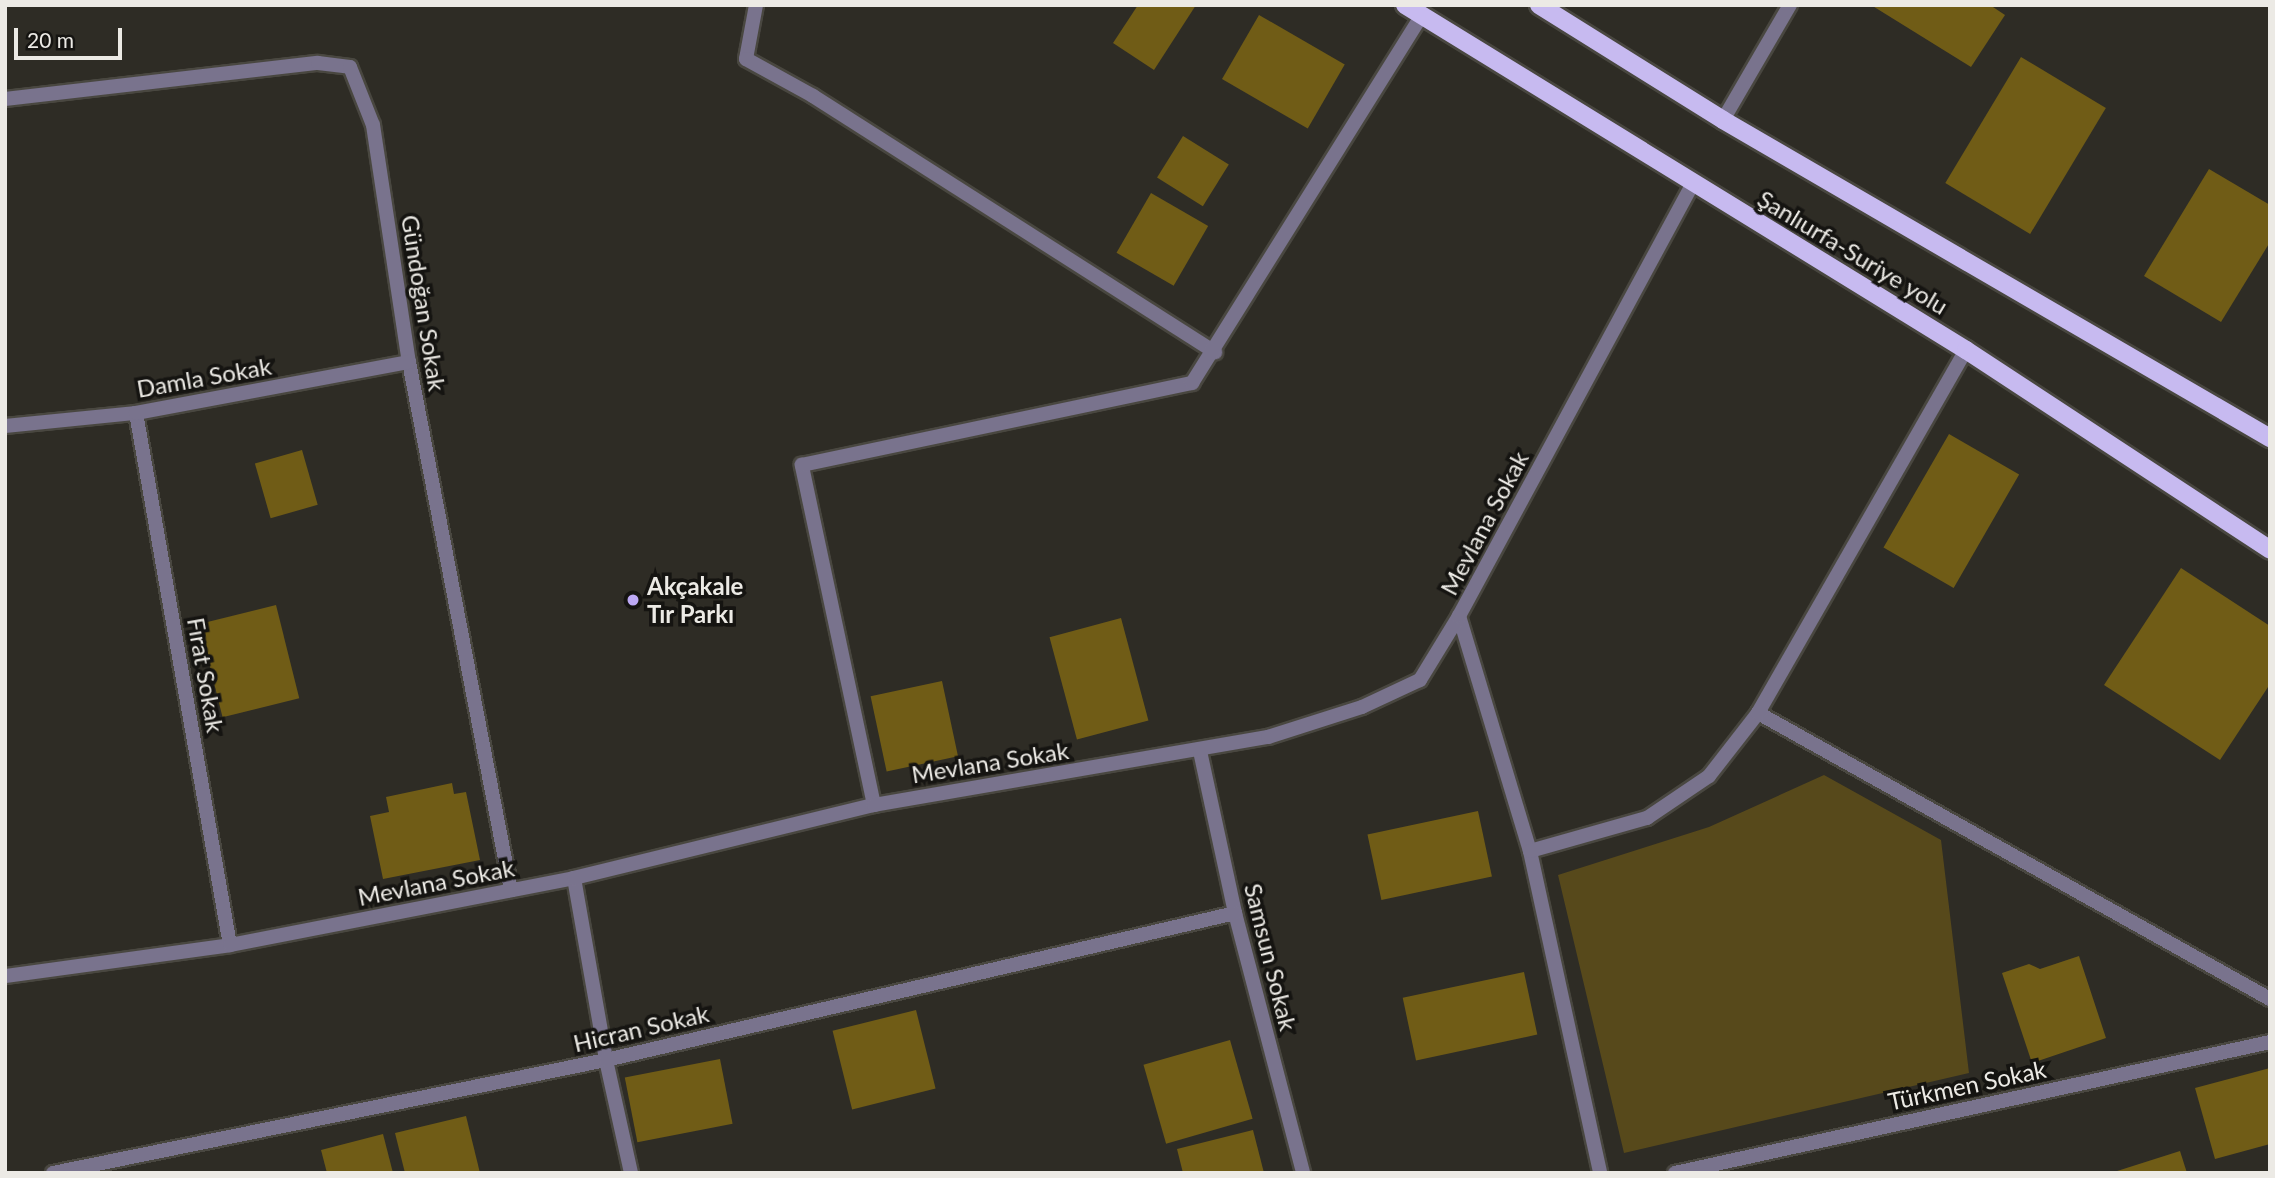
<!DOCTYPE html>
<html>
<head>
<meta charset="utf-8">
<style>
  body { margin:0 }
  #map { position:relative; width:2275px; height:1178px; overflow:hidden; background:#2e2c25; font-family:Lato,sans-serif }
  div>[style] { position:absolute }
  .green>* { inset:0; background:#57491b }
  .building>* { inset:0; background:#705c16; transform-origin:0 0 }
  .roads { filter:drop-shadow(2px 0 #494740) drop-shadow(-2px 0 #494740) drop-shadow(0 2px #494740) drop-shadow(0 -2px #494740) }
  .street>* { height:14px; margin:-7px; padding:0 7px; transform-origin:7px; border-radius:7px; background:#79738d }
  .primary>* { height:18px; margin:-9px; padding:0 9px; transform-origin:9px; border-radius:9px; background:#c7baf0 }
  .dots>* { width:19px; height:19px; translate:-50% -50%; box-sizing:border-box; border:4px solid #151411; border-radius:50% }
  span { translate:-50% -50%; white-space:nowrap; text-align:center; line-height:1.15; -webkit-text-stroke:7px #151411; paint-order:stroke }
  .street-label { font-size:24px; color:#eceae5 }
  .poi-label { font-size:24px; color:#eceae5; font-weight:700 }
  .left { translate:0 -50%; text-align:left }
  .frame { position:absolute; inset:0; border:7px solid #eceae5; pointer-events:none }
  .scale { position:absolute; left:14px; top:28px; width:108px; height:32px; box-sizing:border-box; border:4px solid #eceae5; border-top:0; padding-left:9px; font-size:21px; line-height:24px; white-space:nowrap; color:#eceae5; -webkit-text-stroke:5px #151411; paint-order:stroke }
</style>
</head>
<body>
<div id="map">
  <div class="green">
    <i style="clip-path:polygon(1824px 775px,1941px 840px,1969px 1073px,1624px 1153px,1558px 875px,1709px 827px)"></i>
  </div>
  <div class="building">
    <i style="clip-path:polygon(1138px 5px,1196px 5px,1154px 70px,1113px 43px)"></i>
    <i style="clip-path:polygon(1871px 5px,1990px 5px,2005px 15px,1971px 67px)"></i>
    <i style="left:1259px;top:15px;width:99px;height:74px;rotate:30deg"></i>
    <i style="left:2021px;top:57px;width:99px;height:147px;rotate:31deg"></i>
    <i style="left:1183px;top:136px;width:54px;height:49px;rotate:32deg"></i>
    <i style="clip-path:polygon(2209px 169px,2270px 205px,2270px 242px,2221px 322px,2144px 276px)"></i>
    <i style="left:1151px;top:193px;width:66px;height:69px;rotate:30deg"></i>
    <i style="left:1949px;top:434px;width:81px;height:131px;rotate:30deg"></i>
    <i style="left:302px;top:450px;width:57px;height:49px;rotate:74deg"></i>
    <i style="clip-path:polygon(2181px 568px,2270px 626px,2270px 684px,2220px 760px,2104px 685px)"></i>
    <i style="left:276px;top:605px;width:96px;height:79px;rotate:76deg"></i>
    <i style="left:1121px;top:618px;width:106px;height:74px;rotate:75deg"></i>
    <i style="left:942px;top:681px;width:77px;height:73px;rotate:78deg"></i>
    <i style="clip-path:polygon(452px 783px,454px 794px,466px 792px,480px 860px,383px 879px,370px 816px,389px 812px,386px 797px)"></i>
    <i style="left:1478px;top:811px;width:67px;height:113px;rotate:78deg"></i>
    <i style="clip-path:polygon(2079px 956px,2106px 1038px,2032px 1063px,2002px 973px,2029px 964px,2040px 969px)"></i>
    <i style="left:1524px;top:972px;width:64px;height:124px;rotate:78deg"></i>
    <i style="left:916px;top:1010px;width:81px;height:86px;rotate:76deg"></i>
    <i style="left:1230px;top:1040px;width:82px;height:90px;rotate:74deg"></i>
    <i style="left:720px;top:1059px;width:66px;height:97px;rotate:79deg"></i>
    <i style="clip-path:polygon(2270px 1068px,2270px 1144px,2215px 1159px,2195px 1088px)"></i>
    <i style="clip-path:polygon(466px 1116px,480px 1173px,405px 1173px,395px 1133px)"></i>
    <i style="clip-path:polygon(1253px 1130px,1264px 1173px,1183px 1173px,1177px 1149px)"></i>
    <i style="clip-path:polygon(383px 1134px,393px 1173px,327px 1173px,321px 1150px)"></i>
    <i style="clip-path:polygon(2180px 1151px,2187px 1173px,2114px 1173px,2114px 1172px)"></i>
  </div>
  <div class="roads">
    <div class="street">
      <i style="left:756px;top:5px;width:55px;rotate:100.5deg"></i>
      <i style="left:746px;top:59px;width:77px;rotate:28.9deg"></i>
      <i style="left:813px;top:96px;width:477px;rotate:32.5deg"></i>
      <i style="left:5px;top:99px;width:315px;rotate:-6.6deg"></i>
      <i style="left:318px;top:63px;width:32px;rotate:7deg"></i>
      <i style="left:350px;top:67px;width:62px;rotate:68.4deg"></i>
      <i style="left:373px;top:125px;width:240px;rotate:81.4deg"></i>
      <i style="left:409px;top:362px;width:538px;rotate:79.07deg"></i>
      <i style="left:1723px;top:120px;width:133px;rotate:-59.8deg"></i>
      <i style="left:136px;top:413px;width:540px;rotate:79.98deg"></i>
      <i style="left:5px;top:426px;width:132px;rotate:-5.7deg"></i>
      <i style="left:136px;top:413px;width:278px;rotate:-10.6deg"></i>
      <i style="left:1459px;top:616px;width:245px;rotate:73.2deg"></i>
      <i style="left:1530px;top:851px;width:330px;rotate:77.7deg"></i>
      <i style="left:1758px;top:713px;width:586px;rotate:29.19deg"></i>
      <i style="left:1200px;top:751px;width:166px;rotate:77.8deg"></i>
      <i style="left:1235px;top:913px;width:269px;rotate:75.3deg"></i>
      <i style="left:874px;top:805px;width:348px;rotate:-102deg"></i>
      <i style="left:802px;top:465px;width:399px;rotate:-11.9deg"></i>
      <i style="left:1192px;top:383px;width:433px;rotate:-58deg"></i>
      <i style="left:1530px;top:851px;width:122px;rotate:-15.8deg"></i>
      <i style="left:1647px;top:818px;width:75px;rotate:-34.1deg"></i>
      <i style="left:1709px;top:776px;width:80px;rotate:-52.1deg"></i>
      <i style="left:1758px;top:713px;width:418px;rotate:-60.2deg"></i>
      <i style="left:574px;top:878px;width:185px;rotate:80deg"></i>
      <i style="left:606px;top:1060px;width:116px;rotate:77.5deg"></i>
      <i style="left:5px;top:976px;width:227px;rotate:-7.8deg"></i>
      <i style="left:230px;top:945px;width:350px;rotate:-11deg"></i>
      <i style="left:574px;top:878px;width:309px;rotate:-13.7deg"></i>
      <i style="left:874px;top:805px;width:400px;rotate:-9.8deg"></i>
      <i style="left:1268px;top:737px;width:99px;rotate:-17.7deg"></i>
      <i style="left:1362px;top:707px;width:64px;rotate:-25deg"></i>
      <i style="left:1420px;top:680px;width:75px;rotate:-58.6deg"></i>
      <i style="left:1459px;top:616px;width:492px;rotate:-61.6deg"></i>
      <i style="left:53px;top:1173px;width:564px;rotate:-11.55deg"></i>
      <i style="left:606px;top:1060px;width:646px;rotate:-13.15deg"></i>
      <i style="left:1675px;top:1173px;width:609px;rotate:-12.42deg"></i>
    </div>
    <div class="primary">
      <i style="left:1405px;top:5px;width:659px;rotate:31.59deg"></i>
      <i style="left:1966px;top:350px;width:364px;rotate:33.3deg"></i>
      <i style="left:1539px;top:5px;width:217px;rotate:32deg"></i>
      <i style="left:1723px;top:120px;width:633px;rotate:30.17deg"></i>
    </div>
  </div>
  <div class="dots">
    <i style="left:633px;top:600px;background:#bda9f5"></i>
  </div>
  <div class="street-label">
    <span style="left:1853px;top:252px;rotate:31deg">Şanlıurfa-Suriye yolu</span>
    <span style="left:424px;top:303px;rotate:81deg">Gündoğan Sokak</span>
    <span style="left:204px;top:377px;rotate:-10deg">Damla Sokak</span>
    <span style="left:1484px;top:523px;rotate:-62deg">Mevlana Sokak</span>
    <span style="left:206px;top:675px;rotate:80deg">Fırat Sokak</span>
    <span style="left:990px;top:762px;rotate:-9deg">Mevlana Sokak</span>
    <span style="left:436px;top:882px;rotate:-11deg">Mevlana Sokak</span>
    <span style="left:1271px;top:957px;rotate:76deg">Samsun Sokak</span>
    <span style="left:641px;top:1028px;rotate:-13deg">Hicran Sokak</span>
    <span style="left:1967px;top:1085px;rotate:-12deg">Türkmen Sokak</span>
  </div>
  <div class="poi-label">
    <span class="left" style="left:647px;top:600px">Akçakale<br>Tır Parkı</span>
  </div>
  <div class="frame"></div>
  <div class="scale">20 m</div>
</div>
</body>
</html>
